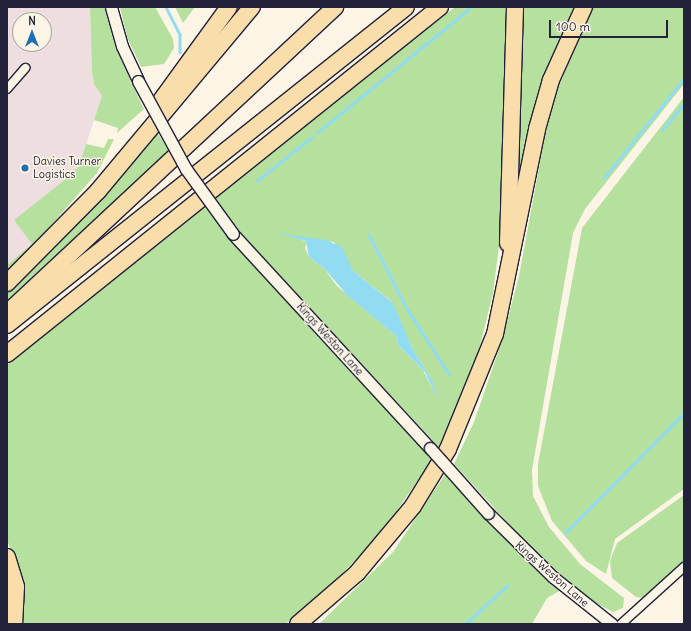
<!DOCTYPE html>
<html>
<head>
<meta charset="utf-8">
<style>
  body { margin:0 }
  #map { position:relative; width:691px; height:631px; overflow:hidden; background:#fcf5e5; font-family:Delius,sans-serif }
  div>[style] { position:absolute }
  .built>* { inset:0; background:#efdedf }
  .green>* { inset:0; background:#b5e09e }
  .water>* { inset:0; background:#91dcf2 }
  .stream>* { height:2.5px; margin:-1.25px; padding:0 1.25px; transform-origin:1.25px; border-radius:1.25px; background:#91dcf2 }
  .roads { filter:drop-shadow(1px 0 #22223b) drop-shadow(-1px 0 #22223b) drop-shadow(0 1px #22223b) drop-shadow(0 -1px #22223b) }
  .minor>* { height:8px; margin:-4px; padding:0 4px; transform-origin:4px; border-radius:4px; background:#fcf5e5 }
  .tertiary>* { height:11px; margin:-5.5px; padding:0 5.5px; transform-origin:5.5px; border-radius:5.5px; background:#fcf5e5 }
  .motorway>* { height:16px; margin:-8px; padding:0 8px; transform-origin:8px; border-radius:8px; background:#f9deab }
  .bridges { filter:drop-shadow(1px 0 #22223b) drop-shadow(-1px 0 #22223b) drop-shadow(0 1px #22223b) drop-shadow(0 -1px #22223b) }
  .tertiary-bridge>* { height:11px; margin:-5.5px; padding:0 5.5px; transform-origin:5.5px; border-radius:5.5px; background:#fcf5e5 }
  .dots>* { width:11px; height:11px; translate:-50% -50%; box-sizing:border-box; border:2px solid #fcf5e5; border-radius:50% }
  span { translate:-50% -50%; white-space:nowrap; text-align:center; line-height:1.15; -webkit-text-stroke:3px #fcf5e5; paint-order:stroke }
  .poi-label { font-size:11px; color:#22223b }
  .left { translate:0 -50%; text-align:left }
  .street-label { font-size:11px; color:#22223b }
  .frame { position:absolute; inset:0; border:8px solid #22223b; pointer-events:none }
  .north { position:absolute; left:12px; top:12px; width:40px; height:40px; box-sizing:border-box; background:#fcf5e5; border:1px solid #a5a1a1; border-radius:50%; rotate:0deg; font-size:11px; font-weight:700; line-height:16px; text-align:center; color:#22223b }
  .north::after { content:''; display:block; margin:auto; width:14px; height:18px; background:#1f6fb2; clip-path:polygon(50% 0,100% 100%,50% 72%,0 100%) }
  .scale { position:absolute; left:549px; top:20px; width:119px; height:18px; box-sizing:border-box; border:2px solid #22223b; border-top:0; padding-left:5px; font-size:12px; line-height:14px; white-space:nowrap; color:#22223b; -webkit-text-stroke:3px #fcf5e5; paint-order:stroke }
</style>
</head>
<body>
<div id="map">
  <div class="built">
    <i style="clip-path:polygon(evenodd,7px 7px,90px 7px,92px 72px,94px 84px,102px 96px,79px 166px,66px 179px,33px 244px,7px 265px,7px 7px,20px 20px,44px 20px,44px 44px,20px 44px,20px 20px)"></i>
  </div>
  <div class="green">
    <i style="clip-path:polygon(90px 7px,107px 7px,130px 80px,144px 109px,117px 133px,118px 128px,94px 120px,102px 96px,94px 84px,92px 72px)"></i>
    <i style="clip-path:polygon(120px 7px,155px 7px,173px 39px,174px 48px,164px 64px,141px 67px,127px 37px)"></i>
    <i style="clip-path:polygon(175px 7px,195px 7px,183px 23px)"></i>
    <i style="clip-path:polygon(evenodd,455px 7px,510px 7px,502px 222px,493px 293px,477px 358px,439px 447px,248px 241px,214px 199px,455px 7px,297px 238px,334px 242px,353px 271px,391px 301px,413px 350px,432px 380px,437px 397px,423px 370px,398px 345px,396px 336px,337px 286px,324px 268px,309px 257px,305px 248px,307px 242px,297px 238px)"></i>
    <i style="clip-path:polygon(523px 7px,575px 7px,556px 50px,519px 185px)"></i>
    <i style="clip-path:polygon(593px 7px,684px 7px,684px 84px,585px 209px,573px 233px,532px 470px,533px 496px,549px 527px,580px 564px,624px 598px,623px 608px,613px 612px,592px 601px,532px 549px,454px 464px,474px 422px,502px 341px,519px 276px,545px 135px,558px 88px)"></i>
    <i style="clip-path:polygon(684px 97px,684px 489px,615px 539px,606px 574px,586px 561px,552px 521px,538px 486px,538px 464px,582px 228px)"></i>
    <i style="clip-path:polygon(157px 132px,169px 151px,7px 300px,7px 290px,82px 218px)"></i>
    <i style="clip-path:polygon(108px 139px,114px 139px,97px 173px,30px 249px,7px 270px,7px 265px,32px 244px,14px 220px,66px 179px,79px 166px,86px 144px,104px 148px)"></i>
    <i style="clip-path:polygon(205px 207px,315px 334px,433px 458px,381px 534px,312px 604px,285px 624px,23px 624px,22px 579px,7px 540px,7px 365px)"></i>
    <i style="clip-path:polygon(446px 473px,522px 554px,561px 590px,547px 598px,532px 624px,319px 624px,393px 552px)"></i>
    <i style="clip-path:polygon(684px 495px,684px 563px,643px 598px,636px 597px,612px 578px,610px 561px,617px 543px)"></i>
  </div>
  <div class="water">
    <i style="clip-path:polygon(277px 233px,326px 240px,342px 247px,353px 271px,393px 303px,413px 350px,432px 380px,438px 400px,425px 372px,398px 345px,396px 336px,347px 295px,324px 268px,309px 257px,306px 241px)"></i>
  </div>
  <div class="stream">
    <i style="left:166px;top:7px;width:31px;rotate:63deg"></i>
    <i style="left:180px;top:35px;width:17px;rotate:90deg"></i>
    <i style="left:662px;top:130px;width:34px;rotate:-50deg"></i>
    <i style="left:317px;top:133px;width:196px;rotate:-39.2deg"></i>
    <i style="left:604px;top:178px;width:127px;rotate:-51.1deg"></i>
    <i style="left:257px;top:181px;width:70px;rotate:-38.7deg"></i>
    <i style="left:369px;top:234px;width:82px;rotate:63.1deg"></i>
    <i style="left:406px;top:307px;width:80px;rotate:57.3deg"></i>
    <i style="left:565px;top:533px;width:169px;rotate:-45.2deg"></i>
    <i style="left:465px;top:624px;width:57px;rotate:-42.1deg"></i>
  </div>
  <div class="roads">
    <div class="minor">
      <i style="left:7px;top:89px;width:28px;rotate:-49deg"></i>
      <i style="left:621px;top:624px;width:85px;rotate:-42.1deg"></i>
    </div>
    <div class="tertiary">
      <i style="left:111px;top:7px;width:41px;rotate:74.2deg"></i>
      <i style="left:122px;top:46px;width:38px;rotate:65deg"></i>
      <i style="left:233px;top:234px;width:291px;rotate:47.4deg"></i>
      <i style="left:488px;top:513px;width:91px;rotate:44.6deg"></i>
      <i style="left:553px;top:577px;width:75px;rotate:38.5deg"></i>
    </div>
    <div class="motorway">
      <i style="left:157px;top:106px;width:122px;rotate:-54deg"></i>
      <i style="left:508px;top:243px;width:236px;rotate:-88.3deg"></i>
      <i style="left:7px;top:283px;width:129px;rotate:-45.3deg"></i>
      <i style="left:98px;top:191px;width:240px;rotate:-50.1deg"></i>
      <i style="left:7px;top:313px;width:449px;rotate:-43deg"></i>
      <i style="left:7px;top:325px;width:510px;rotate:-38.55deg"></i>
      <i style="left:7px;top:354px;width:555px;rotate:-38.71deg"></i>
      <i style="left:7px;top:557px;width:31px;rotate:73deg"></i>
      <i style="left:16px;top:587px;width:37px;rotate:93deg"></i>
      <i style="left:298px;top:624px;width:78px;rotate:-40.8deg"></i>
      <i style="left:357px;top:573px;width:87px;rotate:-50.1deg"></i>
      <i style="left:413px;top:506px;width:67px;rotate:-58.4deg"></i>
      <i style="left:448px;top:449px;width:124px;rotate:-67.8deg"></i>
      <i style="left:495px;top:334px;width:209px;rotate:-78.4deg"></i>
      <i style="left:537px;top:129px;width:51px;rotate:-74.1deg"></i>
      <i style="left:551px;top:80px;width:80px;rotate:-65.7deg"></i>
    </div>
  </div>
  <div class="bridges">
    <div class="tertiary-bridge">
      <i style="left:138px;top:81px;width:100px;rotate:61.4deg"></i>
      <i style="left:186px;top:169px;width:80px;rotate:54.1deg"></i>
      <i style="left:430px;top:448px;width:87px;rotate:48.3deg"></i>
    </div>
  </div>
  <div class="dots">
    <i style="left:25px;top:168px;background:#1f6fb2"></i>
  </div>
  <div class="poi-label">
    <span class="left" style="left:33px;top:168px">Davies Turner<br>Logistics</span>
  </div>
  <div class="street-label">
    <span style="left:330px;top:339px;rotate:48deg">Kings Weston Lane</span>
    <span style="left:552px;top:574px;rotate:41deg">Kings Weston Lane</span>
  </div>
  <div class="frame"></div>
  <div class="north">N</div>
  <div class="scale">100 m</div>
</div>
</body>
</html>
